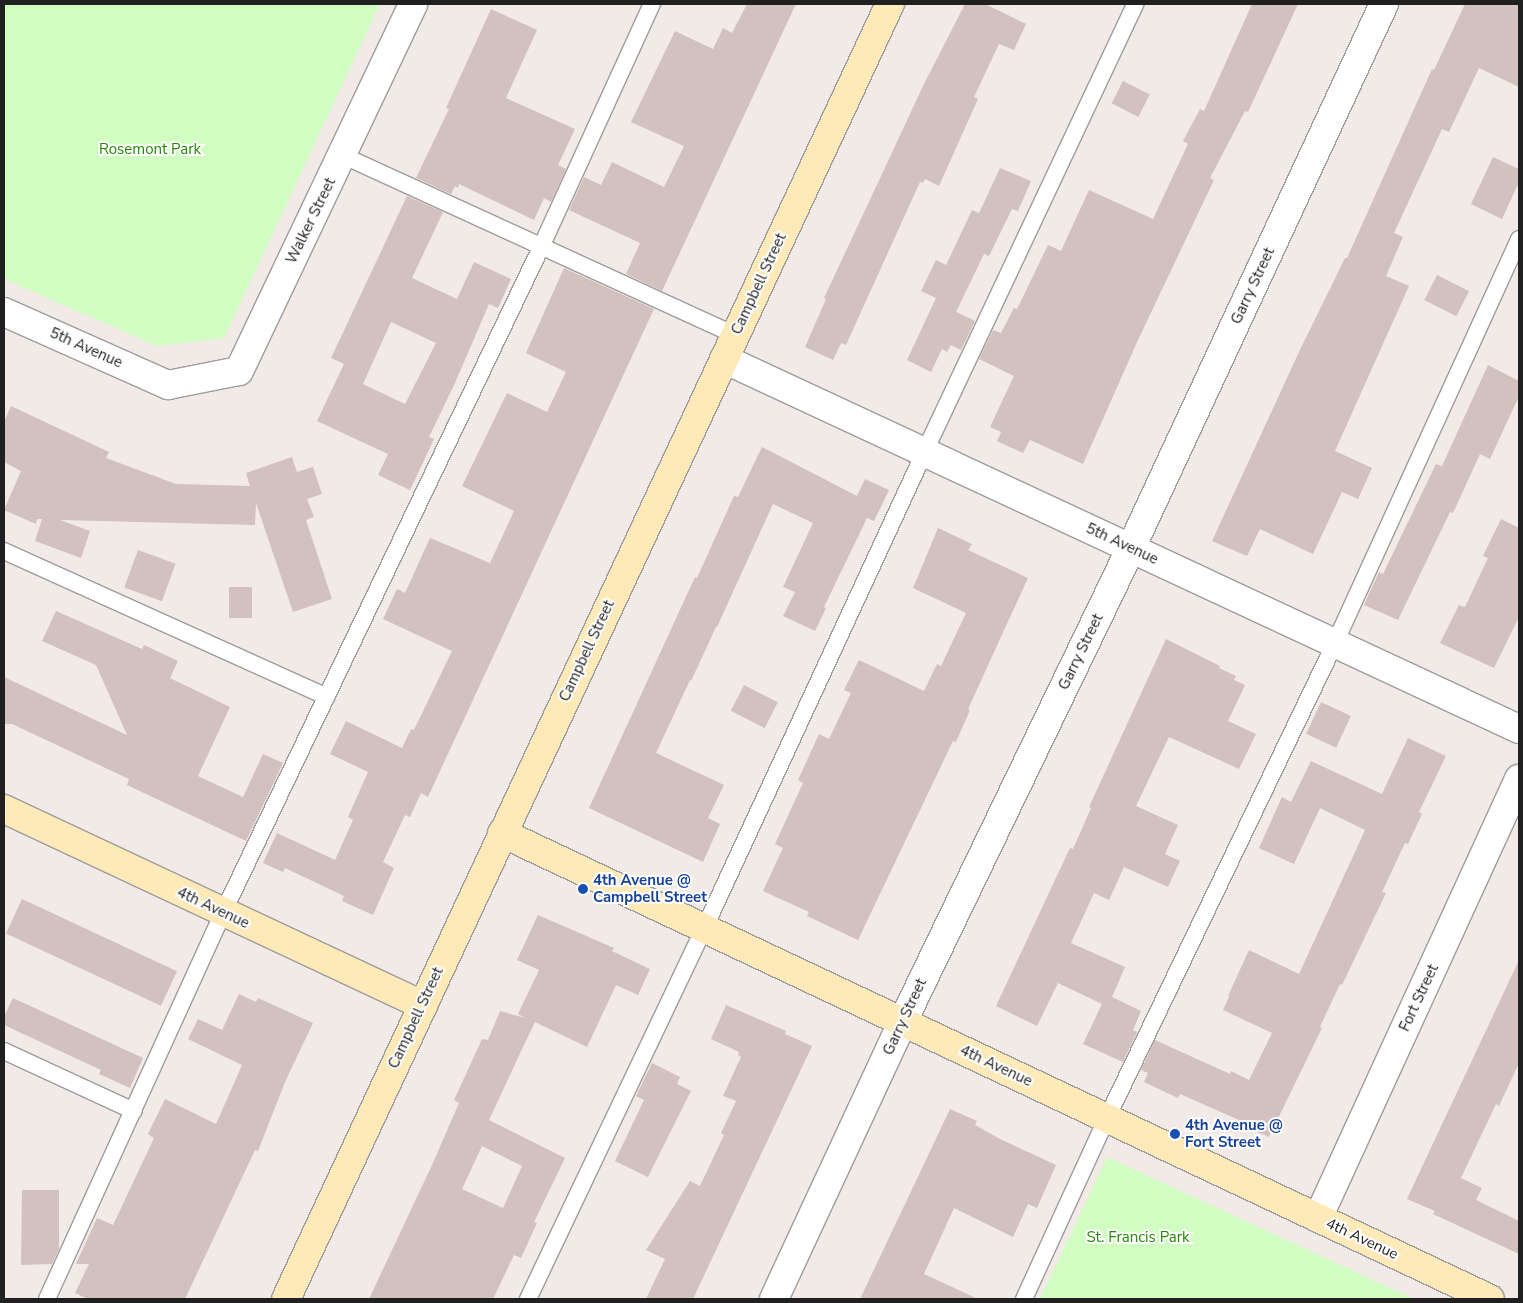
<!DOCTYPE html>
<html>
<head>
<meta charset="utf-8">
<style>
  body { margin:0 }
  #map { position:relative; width:1523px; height:1303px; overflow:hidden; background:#f1eae6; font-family:"Nunito Sans",sans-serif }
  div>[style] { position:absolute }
  .park>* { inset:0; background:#d1fdc2 }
  .building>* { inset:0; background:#d2c1bf; transform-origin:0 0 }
  .roads { filter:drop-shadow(1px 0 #9d9d9d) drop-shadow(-1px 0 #9d9d9d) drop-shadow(0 1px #9d9d9d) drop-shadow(0 -1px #9d9d9d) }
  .lane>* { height:16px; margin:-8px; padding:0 8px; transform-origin:8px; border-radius:8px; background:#fff }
  .street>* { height:28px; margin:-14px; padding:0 14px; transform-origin:14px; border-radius:14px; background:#fff }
  .secondary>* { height:28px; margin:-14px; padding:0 14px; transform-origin:14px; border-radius:14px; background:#fdeab8 }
  .dots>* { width:14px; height:14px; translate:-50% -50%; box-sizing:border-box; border:2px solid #fff; border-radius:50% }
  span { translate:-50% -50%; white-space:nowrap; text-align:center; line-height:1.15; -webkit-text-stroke:4px #fff; paint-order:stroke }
  .park-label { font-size:15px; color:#258705 }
  .street-label { font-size:15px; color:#202020 }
  .transit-label { font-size:15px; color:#164399; font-weight:700 }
  .left { translate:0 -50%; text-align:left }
  .frame { position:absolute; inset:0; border:5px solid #202020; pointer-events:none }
</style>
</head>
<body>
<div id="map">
  <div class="park">
    <i style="clip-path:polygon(4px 4px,380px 4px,224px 338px,157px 346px,4px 279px)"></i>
    <i style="clip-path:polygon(1107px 1157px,1414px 1299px,1040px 1299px)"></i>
  </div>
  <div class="building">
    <i style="clip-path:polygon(747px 4px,796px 4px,662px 291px,626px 274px,640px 243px,569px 210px,584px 177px,601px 185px,612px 162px,664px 187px,684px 146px,631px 122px,675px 31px,713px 49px,723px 28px,732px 33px)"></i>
    <i style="clip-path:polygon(965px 4px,985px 4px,1026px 24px,1014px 50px,999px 44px,974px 97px,978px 99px,939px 186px,925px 179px,923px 183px,920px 182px,846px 345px,841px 343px,833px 360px,805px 347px,826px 299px,824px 298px,924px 84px)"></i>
    <i style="clip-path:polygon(1252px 4px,1298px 4px,1248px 112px,1245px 111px,1210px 178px,1214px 180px,1138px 340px,1083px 464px,1030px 440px,1023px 453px,997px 441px,1001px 432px,990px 427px,1014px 376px,979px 359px,993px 330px,1001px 333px,1014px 308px,1017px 309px,1048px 245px,1061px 251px,1089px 190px,1153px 219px,1188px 144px,1183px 141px,1200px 109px,1204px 111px)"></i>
    <i style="clip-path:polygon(1465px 4px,1519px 4px,1519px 87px,1479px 68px,1449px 132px,1442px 129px,1394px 233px,1403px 237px,1386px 276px,1409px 286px,1335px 451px,1372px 468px,1358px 499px,1342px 492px,1313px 554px,1260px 529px,1247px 556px,1212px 541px,1298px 354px,1345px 258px,1347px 258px,1432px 69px,1434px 70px)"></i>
    <i style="clip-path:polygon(491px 9px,537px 30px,506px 98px,575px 129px,558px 165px,566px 169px,551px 202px,544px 198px,534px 220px,459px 184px,458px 188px,455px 186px,451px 194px,416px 178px,449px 109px,446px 108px)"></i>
    <i style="left:1123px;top:81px;width:30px;height:25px;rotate:27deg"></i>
    <i style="clip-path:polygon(1493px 157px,1519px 169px,1519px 182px,1502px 219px,1471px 204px)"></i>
    <i style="clip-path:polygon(1000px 168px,1031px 181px,1018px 211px,1012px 209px,989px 256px,984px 254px,956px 312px,975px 321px,961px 350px,951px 345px,947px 352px,942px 349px,931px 372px,907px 360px,936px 298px,921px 291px,936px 260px,946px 265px,972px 210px,979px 213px)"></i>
    <i style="clip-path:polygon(evenodd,407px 196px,443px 212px,412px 278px,457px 299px,474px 262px,511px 279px,498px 308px,489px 304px,455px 383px,429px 437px,434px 439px,410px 490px,378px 475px,388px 454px,317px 421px,344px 364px,331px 358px,407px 196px,391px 322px,436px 343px,405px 404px,363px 384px,391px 322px)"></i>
    <i style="clip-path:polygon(564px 268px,654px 309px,428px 797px,421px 793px,410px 817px,405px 815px,383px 862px,394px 868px,373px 915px,342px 901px,344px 896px,285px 868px,283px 872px,263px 863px,277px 833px,335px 860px,353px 820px,348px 817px,368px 772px,330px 754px,346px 721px,402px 748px,411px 729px,414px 730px,452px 651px,383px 619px,397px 589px,405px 593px,430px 538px,490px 563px,514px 511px,462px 486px,507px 393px,547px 412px,566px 372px,526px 353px)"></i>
    <i style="left:1437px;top:275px;width:36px;height:28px;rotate:27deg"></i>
    <i style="clip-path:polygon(1488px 365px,1519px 381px,1519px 396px,1490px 459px,1480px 454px,1453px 513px,1450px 512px,1398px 620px,1364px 605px,1379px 572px,1383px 574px,1436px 464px,1442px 466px)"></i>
    <i style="clip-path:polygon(11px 406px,109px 452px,106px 458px,176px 484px,250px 486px,246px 473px,292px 457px,297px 472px,313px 467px,322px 494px,307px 499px,314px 517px,306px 520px,332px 599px,293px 612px,256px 503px,255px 525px,60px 520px,90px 531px,81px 558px,35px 541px,42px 519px,37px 519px,36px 524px,4px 510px,21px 471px,4px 462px,4px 422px)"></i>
    <i style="clip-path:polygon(762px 447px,857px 496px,865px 479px,889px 490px,874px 521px,867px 518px,824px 607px,826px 608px,815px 631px,783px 616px,795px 592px,783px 587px,813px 523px,773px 504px,717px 627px,716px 627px,691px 681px,690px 680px,656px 753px,724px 785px,708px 818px,720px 824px,703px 862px,589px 808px,695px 577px,697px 578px,734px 496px,738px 497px)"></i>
    <i style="clip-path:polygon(1501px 519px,1519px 528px,1519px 617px,1494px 668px,1440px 643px,1459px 605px,1465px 607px,1488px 558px,1483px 556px)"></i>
    <i style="clip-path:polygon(938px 528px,972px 544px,968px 550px,1028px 578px,968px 709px,970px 710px,956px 742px,953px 741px,858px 940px,807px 916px,809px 912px,763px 891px,783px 848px,775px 844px,803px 783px,798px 780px,819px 734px,829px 739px,851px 693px,844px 690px,859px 660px,924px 691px,937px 664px,941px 666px,966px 613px,913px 588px)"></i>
    <i style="left:138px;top:550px;width:40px;height:40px;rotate:20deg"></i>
    <i style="left:229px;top:587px;width:23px;height:31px"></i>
    <i style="clip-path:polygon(56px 611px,142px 649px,144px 645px,178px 661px,170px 678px,230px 707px,198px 776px,243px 797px,263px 754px,283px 763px,246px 841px,127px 785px,129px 779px,12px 724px,4px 724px,4px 677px,127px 735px,96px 665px,42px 641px)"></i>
    <i style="clip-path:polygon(1166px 639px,1220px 666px,1219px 668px,1236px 676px,1234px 680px,1245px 685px,1228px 721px,1256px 734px,1239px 769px,1169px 737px,1136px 806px,1178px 825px,1165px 854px,1180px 861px,1168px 887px,1124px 867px,1109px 900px,1094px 893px,1071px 943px,1125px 967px,1112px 997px,1141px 1011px,1133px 1030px,1137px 1032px,1123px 1062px,1083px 1044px,1102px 1004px,1058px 983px,1037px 1026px,996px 1006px,1070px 848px,1073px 849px,1091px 808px,1089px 807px)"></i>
    <i style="left:744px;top:685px;width:38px;height:29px;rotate:27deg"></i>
    <i style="left:1321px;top:702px;width:33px;height:35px;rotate:25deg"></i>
    <i style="clip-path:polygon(1408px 738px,1446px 756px,1419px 812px,1422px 814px,1408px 844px,1405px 843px,1382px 892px,1386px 893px,1342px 985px,1340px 984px,1320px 1027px,1322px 1028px,1269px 1137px,1238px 1124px,1239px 1120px,1180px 1094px,1178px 1098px,1144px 1082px,1148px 1073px,1141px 1070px,1155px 1040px,1230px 1074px,1231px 1071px,1249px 1080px,1272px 1033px,1223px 1010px,1229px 997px,1228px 996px,1249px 950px,1299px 974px,1365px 830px,1320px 808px,1294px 864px,1259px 848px,1282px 797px,1291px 802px,1311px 761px,1382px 794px)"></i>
    <i style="left:22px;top:899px;width:171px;height:38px;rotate:25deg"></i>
    <i style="clip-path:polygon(evenodd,538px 915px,614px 948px,612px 951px,650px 969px,638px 995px,616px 985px,587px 1047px,535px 1022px,524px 1045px,489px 1120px,565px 1158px,534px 1222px,537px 1223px,521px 1258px,514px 1255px,493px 1299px,369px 1299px,432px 1165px,459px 1103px,454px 1100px,482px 1039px,488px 1040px,500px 1011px,525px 1018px,518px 1014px,539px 970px,517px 960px,538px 915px,482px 1146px,522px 1166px,503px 1208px,462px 1189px,482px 1146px)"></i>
    <i style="clip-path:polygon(1519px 960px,1519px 1063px,1499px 1106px,1496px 1104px,1461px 1178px,1482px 1188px,1476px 1200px,1519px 1221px,1519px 1254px,1433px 1214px,1435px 1211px,1407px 1199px)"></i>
    <i style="clip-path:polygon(239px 994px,256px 1002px,258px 998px,313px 1023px,285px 1082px,258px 1151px,255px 1150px,185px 1299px,88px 1299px,75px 1293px,89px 1264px,76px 1264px,97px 1218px,113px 1225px,154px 1138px,148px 1134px,165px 1099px,216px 1124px,242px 1065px,188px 1039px,198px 1019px,222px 1030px)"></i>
    <i style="clip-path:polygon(13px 998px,143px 1058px,130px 1088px,99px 1074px,101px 1070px,4px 1025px,4px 1017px)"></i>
    <i style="clip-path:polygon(726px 1005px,786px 1031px,785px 1034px,812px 1046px,693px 1299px,646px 1299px,665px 1259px,646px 1250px,690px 1181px,700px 1186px,724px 1135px,721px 1133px,736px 1101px,723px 1096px,741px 1057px,738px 1055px,739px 1052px,711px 1039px)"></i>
    <i style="clip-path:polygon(652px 1063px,680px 1077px,677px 1084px,691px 1091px,648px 1177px,615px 1161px,644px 1100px,636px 1096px)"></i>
    <i style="clip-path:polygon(950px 1109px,977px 1121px,975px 1125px,1000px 1139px,1056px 1165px,1037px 1208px,1028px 1204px,1013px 1237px,954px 1208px,924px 1274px,978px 1299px,860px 1299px)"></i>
    <i style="clip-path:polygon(22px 1190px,59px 1190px,59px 1249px,52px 1264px,21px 1265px)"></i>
  </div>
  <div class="roads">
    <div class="lane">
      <i style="left:342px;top:155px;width:432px;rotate:24.6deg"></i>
      <i style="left:4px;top:551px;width:354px;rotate:24.3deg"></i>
      <i style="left:4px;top:1051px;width:143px;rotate:24.8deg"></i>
      <i style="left:47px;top:1299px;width:424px;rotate:-65.5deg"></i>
      <i style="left:223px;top:913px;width:740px;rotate:-64.47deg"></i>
      <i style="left:542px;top:245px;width:265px;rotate:-65.5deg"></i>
      <i style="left:528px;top:1299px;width:412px;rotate:-64.6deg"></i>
      <i style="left:705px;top:927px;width:524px;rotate:-65.19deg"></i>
      <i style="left:925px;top:451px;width:494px;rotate:-64.8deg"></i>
      <i style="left:1024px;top:1299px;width:199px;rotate:-65.4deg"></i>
      <i style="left:1107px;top:1118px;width:527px;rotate:-64.36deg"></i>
      <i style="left:1335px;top:643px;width:444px;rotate:-65.5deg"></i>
    </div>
    <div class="street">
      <i style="left:4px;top:312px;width:180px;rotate:24deg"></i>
      <i style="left:168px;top:385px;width:72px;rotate:-11.2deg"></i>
      <i style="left:239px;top:371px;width:406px;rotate:-64.6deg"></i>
      <i style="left:724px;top:359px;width:877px;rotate:24.96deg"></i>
      <i style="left:1318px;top:1218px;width:483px;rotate:-65.4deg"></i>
      <i style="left:774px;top:1299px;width:306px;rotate:-65.1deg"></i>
      <i style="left:903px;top:1021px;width:525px;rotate:-64.26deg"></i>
      <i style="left:1131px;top:548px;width:600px;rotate:-65.06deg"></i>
    </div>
    <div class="secondary">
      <i style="left:4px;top:809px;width:463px;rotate:25.1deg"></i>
      <i style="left:502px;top:833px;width:1092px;rotate:25.25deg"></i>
      <i style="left:286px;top:1299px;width:1429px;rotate:-65deg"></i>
    </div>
  </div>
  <div class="dots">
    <i style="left:583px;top:889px;background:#1a4fb4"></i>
    <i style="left:1175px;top:1134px;background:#1a4fb4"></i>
  </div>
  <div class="park-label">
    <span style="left:150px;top:150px">Rosemont Park</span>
    <span style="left:1138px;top:1238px">St. Francis Park</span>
  </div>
  <div class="street-label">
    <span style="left:311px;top:221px;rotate:-64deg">Walker Street</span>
    <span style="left:759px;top:284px;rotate:-65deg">Campbell Street</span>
    <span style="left:1253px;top:286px;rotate:-65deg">Garry Street</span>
    <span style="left:86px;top:348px;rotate:24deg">5th Avenue</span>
    <span style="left:1122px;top:544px;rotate:25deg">5th Avenue</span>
    <span style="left:587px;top:651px;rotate:-65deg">Campbell Street</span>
    <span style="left:1081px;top:652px;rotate:-64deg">Garry Street</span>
    <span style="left:213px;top:908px;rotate:25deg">4th Avenue</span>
    <span style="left:1419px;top:998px;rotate:-65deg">Fort Street</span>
    <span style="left:905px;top:1017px;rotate:-65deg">Garry Street</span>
    <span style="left:416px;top:1018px;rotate:-65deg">Campbell Street</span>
    <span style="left:996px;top:1066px;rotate:25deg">4th Avenue</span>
    <span style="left:1362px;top:1239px;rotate:25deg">4th Avenue</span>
  </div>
  <div class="transit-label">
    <span class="left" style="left:593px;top:889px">4th Avenue @<br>Campbell Street</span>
    <span class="left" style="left:1185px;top:1134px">4th Avenue @<br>Fort Street</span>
  </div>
  <div class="frame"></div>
</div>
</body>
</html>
